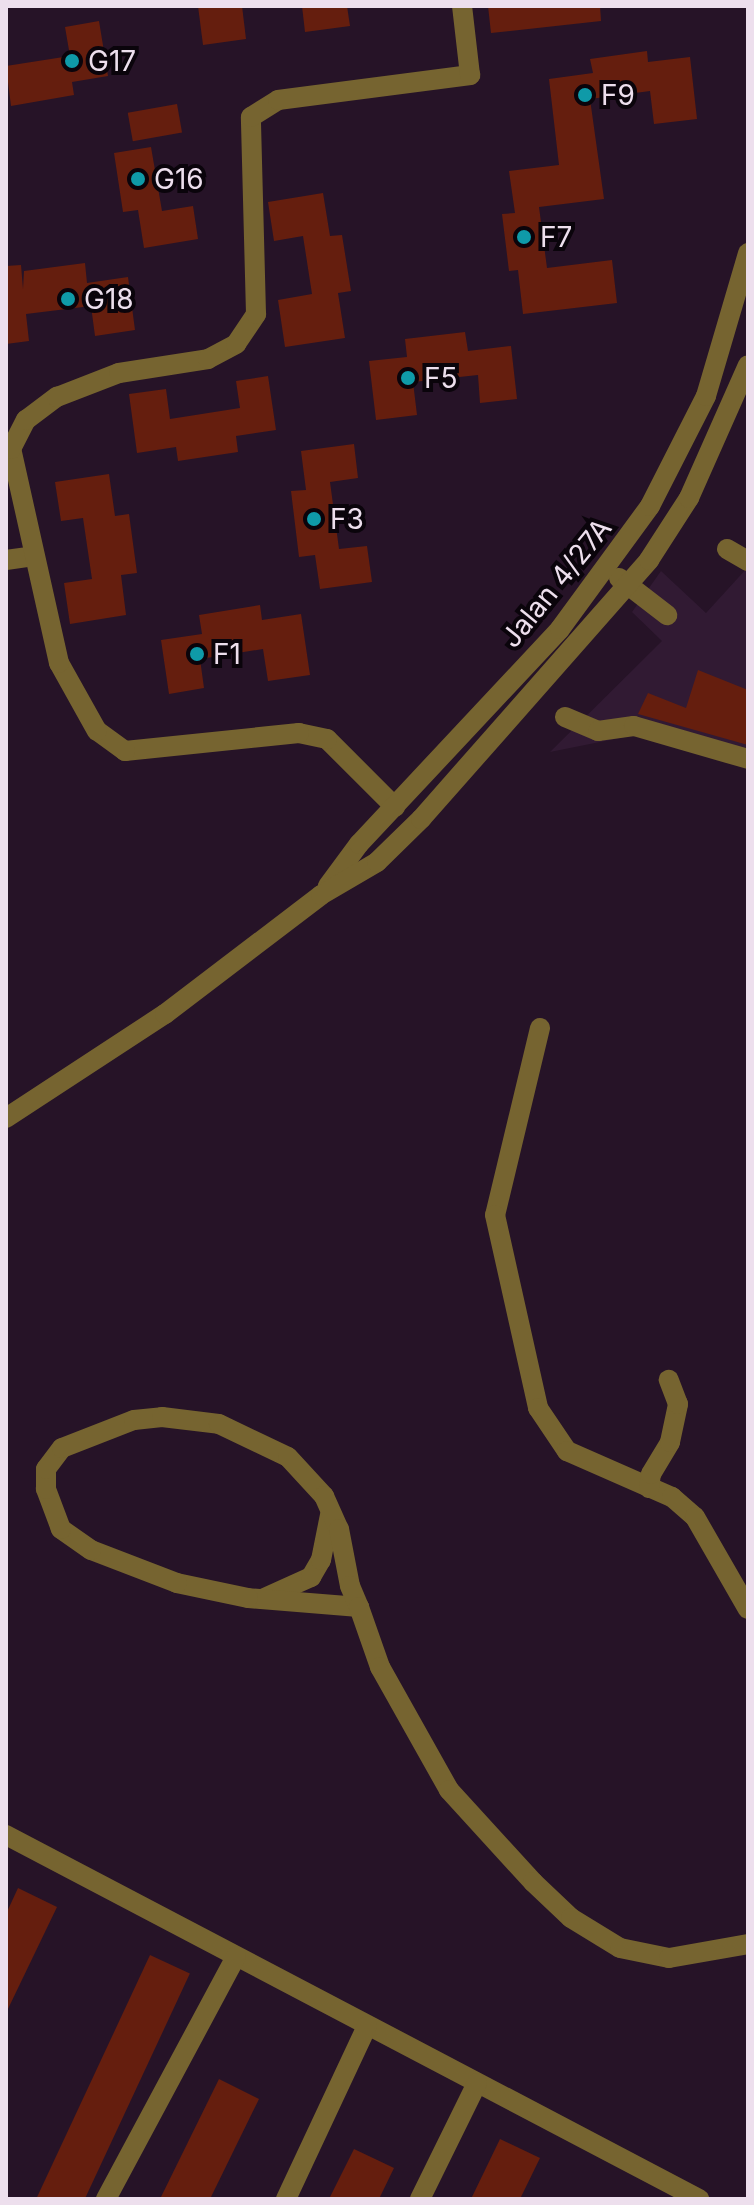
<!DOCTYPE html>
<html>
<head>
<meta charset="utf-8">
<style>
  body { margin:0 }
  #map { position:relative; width:754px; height:2205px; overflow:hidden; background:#261327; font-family:Inter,sans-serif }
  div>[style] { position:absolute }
  .built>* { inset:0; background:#311a33 }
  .building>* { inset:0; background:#651e0e; transform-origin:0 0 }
  .minor>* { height:20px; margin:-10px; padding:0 10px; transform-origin:10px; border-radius:10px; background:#766430 }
  .dots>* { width:22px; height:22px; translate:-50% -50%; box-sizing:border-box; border:4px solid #0a040b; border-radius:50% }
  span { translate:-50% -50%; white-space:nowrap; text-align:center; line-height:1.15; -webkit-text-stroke:8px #0a040b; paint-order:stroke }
  .poi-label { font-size:28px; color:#eddfed }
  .left { translate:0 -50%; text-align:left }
  .street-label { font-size:28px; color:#eddfed }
  .frame { position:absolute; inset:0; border:8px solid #eddfed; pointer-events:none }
</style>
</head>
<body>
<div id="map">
  <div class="built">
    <i style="clip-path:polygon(748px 567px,748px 765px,645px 733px,550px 752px,662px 641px,632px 612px,661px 571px,706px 613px)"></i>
  </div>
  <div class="building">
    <i style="clip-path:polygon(198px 6px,242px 6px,246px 39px,203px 45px)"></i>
    <i style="clip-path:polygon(302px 6px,347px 6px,350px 26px,305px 32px)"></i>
    <i style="clip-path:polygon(488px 6px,600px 6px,601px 21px,491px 33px)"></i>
    <i style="clip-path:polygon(99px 21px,108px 76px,72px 82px,74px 95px,11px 106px,6px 66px,70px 56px,65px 27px)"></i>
    <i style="clip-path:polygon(647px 51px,648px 62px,690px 57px,697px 119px,654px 124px,650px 91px,590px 99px,604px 199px,539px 207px,547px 268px,612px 260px,617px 303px,523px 314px,518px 270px,509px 271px,502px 214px,515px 213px,509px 171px,559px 165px,549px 79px,593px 73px,590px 59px)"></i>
    <i style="left:177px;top:104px;width:29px;height:50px;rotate:80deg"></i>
    <i style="clip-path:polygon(151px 147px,162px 211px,193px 206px,198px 239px,144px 248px,138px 210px,123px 212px,114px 153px)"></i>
    <i style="clip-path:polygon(323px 193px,330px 236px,342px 235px,351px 291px,338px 293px,345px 338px,285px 347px,278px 300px,312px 294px,303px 236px,274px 241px,268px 202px)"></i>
    <i style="clip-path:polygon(85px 263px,87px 283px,128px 277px,135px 330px,95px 336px,91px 306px,26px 314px,29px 341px,6px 344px,6px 266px,21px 265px,23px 289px,24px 271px)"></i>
    <i style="clip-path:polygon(465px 332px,468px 351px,511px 346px,517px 399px,480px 403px,478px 375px,413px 382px,417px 415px,376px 420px,369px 361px,407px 357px,405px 339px)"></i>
    <i style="clip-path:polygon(268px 376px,276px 430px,236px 436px,238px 452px,178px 461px,176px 447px,137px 453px,129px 394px,166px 389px,170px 419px,240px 408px,236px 381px)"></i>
    <i style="clip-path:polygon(354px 444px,358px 478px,330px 482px,339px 549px,367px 546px,372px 582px,320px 589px,315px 555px,299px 557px,291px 491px,306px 490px,301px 451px)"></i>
    <i style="clip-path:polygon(109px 474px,115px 516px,129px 514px,137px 573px,121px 575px,126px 615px,70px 624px,64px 583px,92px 579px,83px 518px,61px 521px,55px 482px)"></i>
    <i style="clip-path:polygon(260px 605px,262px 620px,301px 614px,310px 675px,268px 681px,263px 649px,200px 659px,204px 688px,169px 694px,161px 640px,202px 634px,199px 615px)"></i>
    <i style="clip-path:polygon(698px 670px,748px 690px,748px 745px,638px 714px,648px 693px,686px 708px)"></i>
    <i style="clip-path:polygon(18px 1888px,57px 1907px,6px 2013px,6px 1914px)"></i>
    <i style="left:150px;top:1955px;width:44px;height:271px;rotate:25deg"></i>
    <i style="clip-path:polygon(219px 2079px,259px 2099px,210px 2199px,160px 2199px)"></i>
    <i style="clip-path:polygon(500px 2139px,540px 2158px,520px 2199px,471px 2199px)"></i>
    <i style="clip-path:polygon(354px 2149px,394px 2168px,379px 2199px,329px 2199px)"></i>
  </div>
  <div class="minor">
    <i style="left:727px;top:549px;width:24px;rotate:30deg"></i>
    <i style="left:6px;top:560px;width:28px;rotate:-8deg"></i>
    <i style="left:619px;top:578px;width:61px;rotate:37.6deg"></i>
    <i style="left:565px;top:717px;width:36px;rotate:23deg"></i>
    <i style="left:598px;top:731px;width:36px;rotate:-8deg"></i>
    <i style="left:634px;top:726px;width:119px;rotate:16.1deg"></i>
    <i style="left:395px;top:807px;width:96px;rotate:-135deg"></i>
    <i style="left:327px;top:739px;width:29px;rotate:-168deg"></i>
    <i style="left:299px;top:733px;width:175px;rotate:174.1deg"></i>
    <i style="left:125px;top:751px;width:34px;rotate:-144deg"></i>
    <i style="left:97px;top:731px;width:78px;rotate:-119.2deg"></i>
    <i style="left:59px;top:663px;width:219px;rotate:-102.6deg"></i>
    <i style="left:11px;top:449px;width:33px;rotate:-63deg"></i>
    <i style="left:26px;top:420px;width:39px;rotate:-37deg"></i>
    <i style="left:57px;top:397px;width:66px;rotate:-21.2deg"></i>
    <i style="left:119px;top:373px;width:90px;rotate:-8.9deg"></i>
    <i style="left:208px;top:359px;width:32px;rotate:-28deg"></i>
    <i style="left:236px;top:344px;width:36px;rotate:-56deg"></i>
    <i style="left:256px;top:314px;width:197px;rotate:-91.5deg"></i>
    <i style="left:251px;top:117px;width:32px;rotate:-32deg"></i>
    <i style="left:278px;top:100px;width:194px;rotate:-7.4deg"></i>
    <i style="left:470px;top:75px;width:69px;rotate:-96.6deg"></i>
    <i style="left:328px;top:886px;width:52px;rotate:-53.6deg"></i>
    <i style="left:359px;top:844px;width:294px;rotate:-46.9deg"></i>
    <i style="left:560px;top:629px;width:152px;rotate:-53.8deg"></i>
    <i style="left:650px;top:506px;width:123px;rotate:-63deg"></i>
    <i style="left:706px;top:396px;width:149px;rotate:-73.6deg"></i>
    <i style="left:540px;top:1028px;width:192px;rotate:103.5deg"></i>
    <i style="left:495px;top:1215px;width:198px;rotate:77.4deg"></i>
    <i style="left:538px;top:1408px;width:52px;rotate:56deg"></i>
    <i style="left:567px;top:1451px;width:115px;rotate:23.7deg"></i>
    <i style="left:672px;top:1497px;width:30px;rotate:41deg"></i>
    <i style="left:695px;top:1517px;width:106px;rotate:60.1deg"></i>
    <i style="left:6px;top:1118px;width:190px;rotate:-33.2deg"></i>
    <i style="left:165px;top:1014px;width:196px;rotate:-37.3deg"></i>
    <i style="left:321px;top:895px;width:65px;rotate:-30.5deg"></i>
    <i style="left:377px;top:862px;width:62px;rotate:-44.3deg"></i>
    <i style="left:421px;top:819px;width:345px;rotate:-48.6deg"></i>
    <i style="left:649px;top:560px;width:74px;rotate:-57.2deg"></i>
    <i style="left:689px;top:498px;width:145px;rotate:-66.1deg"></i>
    <i style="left:649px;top:1488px;width:14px;rotate:-82deg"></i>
    <i style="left:651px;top:1474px;width:37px;rotate:-59deg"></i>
    <i style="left:670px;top:1442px;width:39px;rotate:-78deg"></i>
    <i style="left:678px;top:1404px;width:26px;rotate:-111deg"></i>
    <i style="left:262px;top:1599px;width:54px;rotate:-24.2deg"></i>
    <i style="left:311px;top:1577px;width:20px;rotate:-60deg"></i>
    <i style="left:321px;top:1560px;width:46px;rotate:-78.7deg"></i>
    <i style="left:359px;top:1607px;width:111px;rotate:-175.4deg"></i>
    <i style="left:248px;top:1598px;width:73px;rotate:-168.1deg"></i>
    <i style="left:177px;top:1583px;width:92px;rotate:-159deg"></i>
    <i style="left:91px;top:1550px;width:37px;rotate:-145deg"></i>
    <i style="left:61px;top:1529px;width:43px;rotate:-110.6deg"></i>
    <i style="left:46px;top:1489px;width:20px;rotate:-90deg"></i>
    <i style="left:46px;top:1469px;width:26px;rotate:-53deg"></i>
    <i style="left:62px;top:1448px;width:77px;rotate:-21.3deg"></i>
    <i style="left:134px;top:1420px;width:28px;rotate:-6deg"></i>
    <i style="left:162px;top:1417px;width:57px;rotate:7deg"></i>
    <i style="left:219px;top:1424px;width:76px;rotate:25.6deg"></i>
    <i style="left:288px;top:1457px;width:53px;rotate:47.3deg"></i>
    <i style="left:324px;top:1496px;width:36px;rotate:66deg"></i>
    <i style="left:339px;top:1529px;width:58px;rotate:79.1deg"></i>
    <i style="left:350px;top:1586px;width:23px;rotate:67deg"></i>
    <i style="left:359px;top:1607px;width:64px;rotate:70.7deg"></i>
    <i style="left:380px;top:1667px;width:141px;rotate:60.7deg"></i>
    <i style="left:449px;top:1790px;width:125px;rotate:47.6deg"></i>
    <i style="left:533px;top:1882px;width:52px;rotate:43.5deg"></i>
    <i style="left:571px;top:1918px;width:57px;rotate:31.5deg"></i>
    <i style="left:620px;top:1948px;width:50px;rotate:11.5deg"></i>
    <i style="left:669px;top:1958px;width:80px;rotate:-10deg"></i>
    <i style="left:6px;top:1835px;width:783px;rotate:27.71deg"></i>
    <i style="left:106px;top:2199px;width:275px;rotate:-61.8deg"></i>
    <i style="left:286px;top:2199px;width:191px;rotate:-64.9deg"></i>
    <i style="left:420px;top:2199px;width:129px;rotate:-63.8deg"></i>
  </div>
  <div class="dots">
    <i style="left:72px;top:61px;background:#0f9aa8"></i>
    <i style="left:585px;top:95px;background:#0f9aa8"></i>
    <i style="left:138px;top:179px;background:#0f9aa8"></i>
    <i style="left:524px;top:237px;background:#0f9aa8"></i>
    <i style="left:68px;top:299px;background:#0f9aa8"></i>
    <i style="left:408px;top:378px;background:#0f9aa8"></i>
    <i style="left:314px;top:519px;background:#0f9aa8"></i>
    <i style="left:197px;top:654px;background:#0f9aa8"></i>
  </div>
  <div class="poi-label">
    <span class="left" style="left:88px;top:61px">G17</span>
    <span class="left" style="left:601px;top:95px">F9</span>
    <span class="left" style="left:154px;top:179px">G16</span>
    <span class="left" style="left:540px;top:237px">F7</span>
    <span class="left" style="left:84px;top:299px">G18</span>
    <span class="left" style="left:424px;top:378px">F5</span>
    <span class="left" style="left:330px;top:519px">F3</span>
    <span class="left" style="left:213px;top:654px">F1</span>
  </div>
  <div class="street-label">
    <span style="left:556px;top:583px;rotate:-51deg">Jalan 4/27A</span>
  </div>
  <div class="frame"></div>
</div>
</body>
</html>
